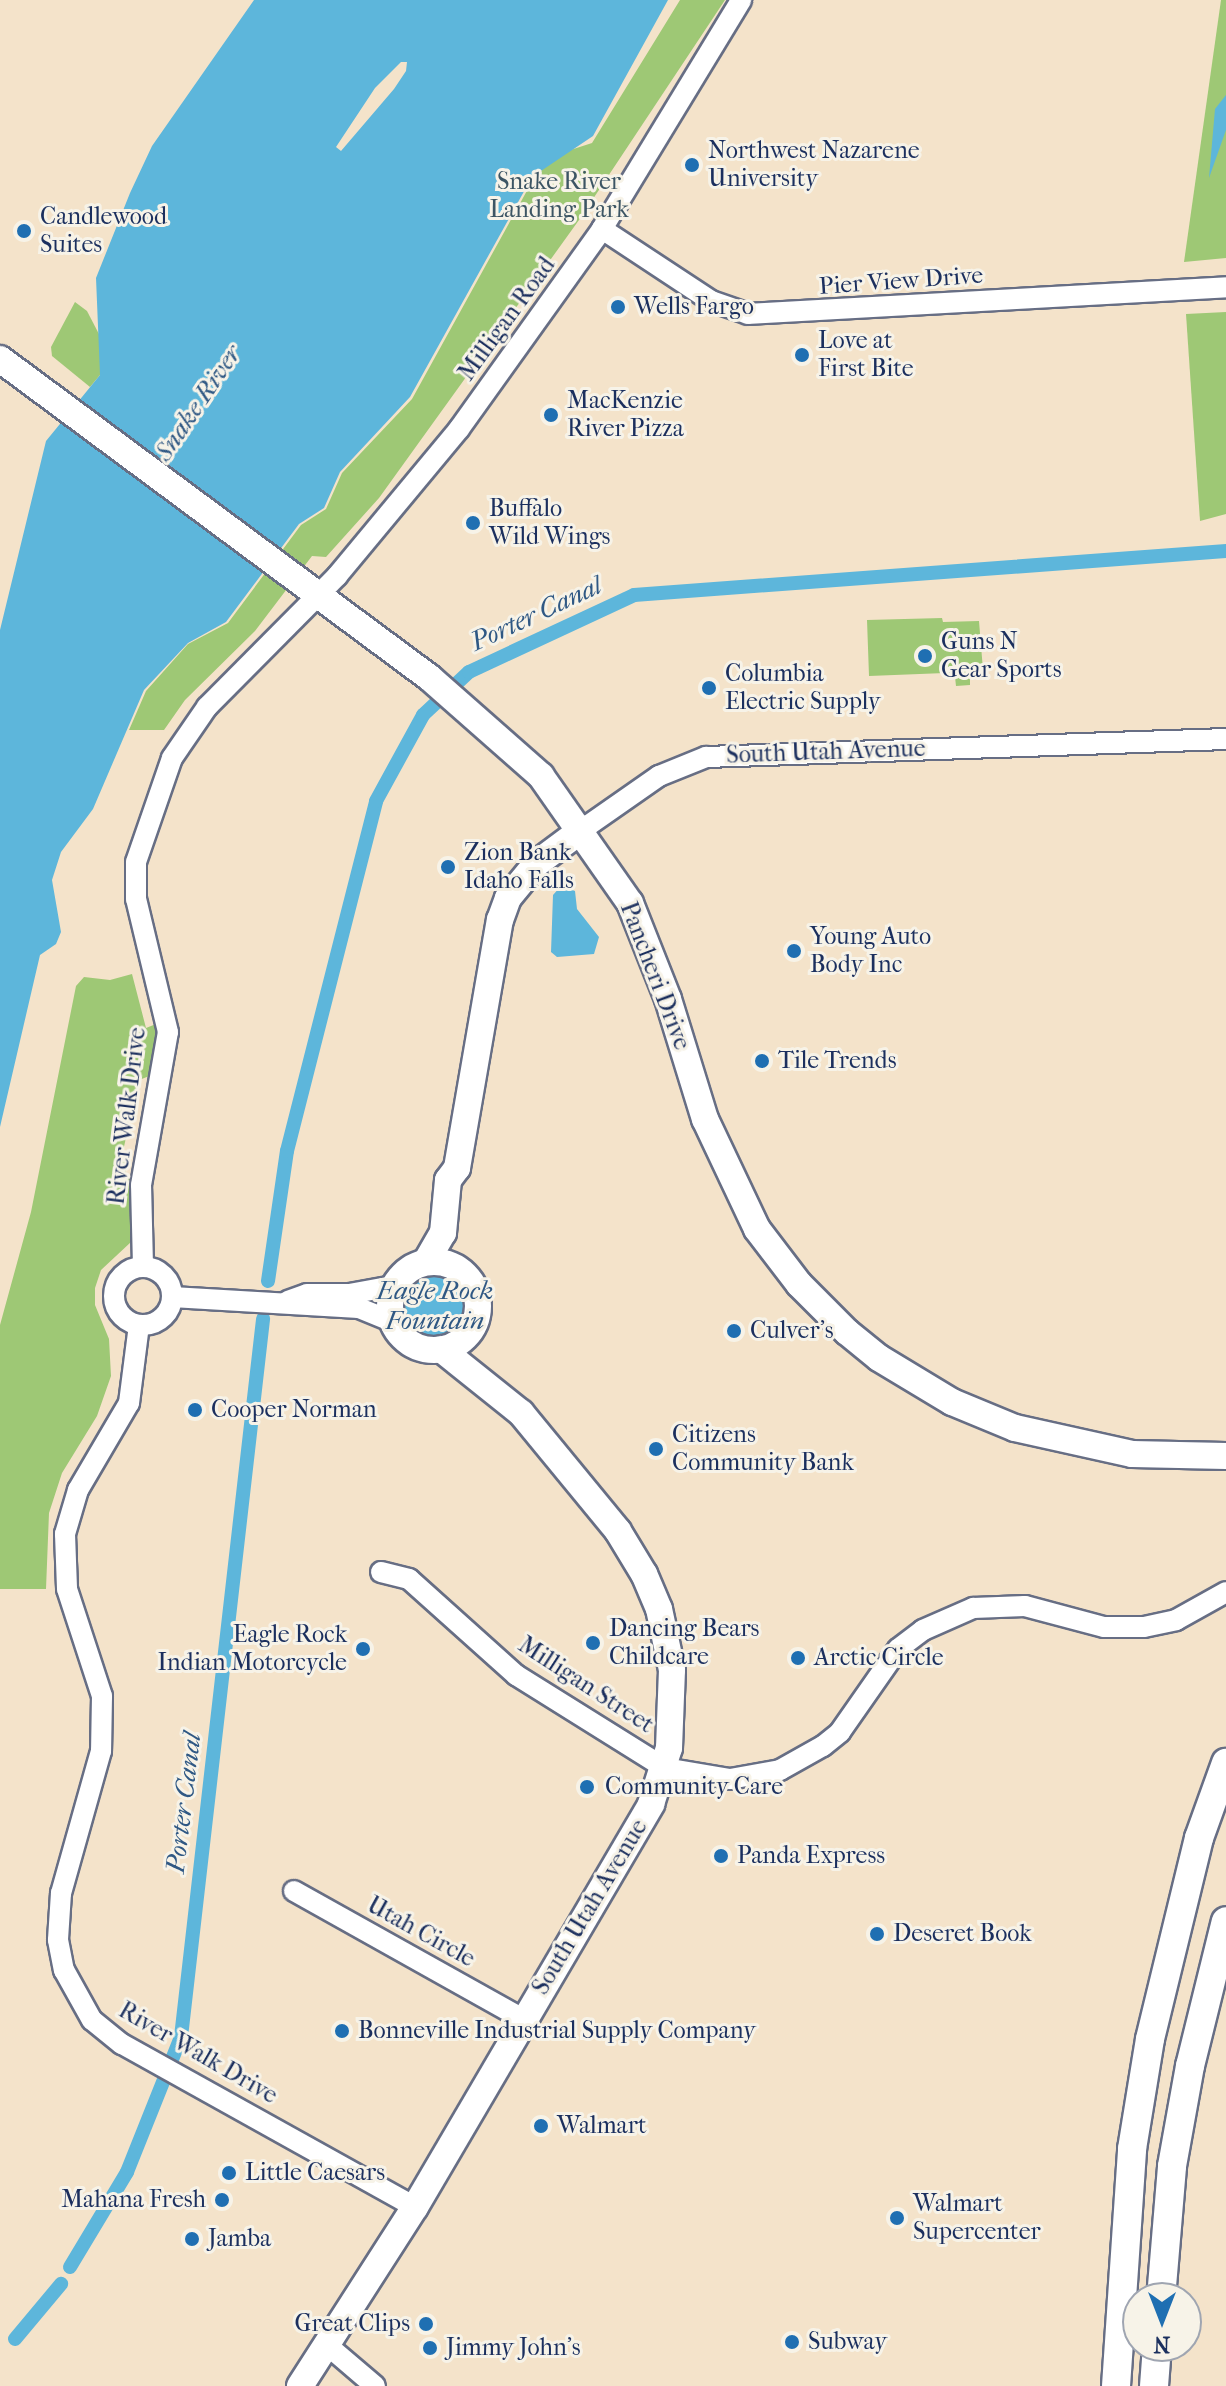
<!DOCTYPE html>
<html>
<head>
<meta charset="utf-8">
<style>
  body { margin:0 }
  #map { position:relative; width:1226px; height:2386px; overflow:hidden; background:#f4e3ca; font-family:"IM FELL French Canon",serif }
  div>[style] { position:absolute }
  .green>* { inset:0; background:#9ec875 }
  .water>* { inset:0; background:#5db6db }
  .round { border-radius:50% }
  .canal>* { height:14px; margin:-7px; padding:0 7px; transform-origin:7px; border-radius:7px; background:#5db6db }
  .roads { filter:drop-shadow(2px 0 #676e84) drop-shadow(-2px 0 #676e84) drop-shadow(0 2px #676e84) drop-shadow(0 -2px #676e84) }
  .minor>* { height:20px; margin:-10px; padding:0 10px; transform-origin:10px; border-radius:10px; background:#fff }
  .minor>.ring { margin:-10px; padding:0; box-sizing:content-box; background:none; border:20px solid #fff; border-radius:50% }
  .major>* { height:26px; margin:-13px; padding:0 13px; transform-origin:13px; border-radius:13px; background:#fff }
  .major>.ring { margin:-13px; padding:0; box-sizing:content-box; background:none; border:26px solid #fff; border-radius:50% }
  .highway>* { height:28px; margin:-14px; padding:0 14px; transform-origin:14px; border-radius:14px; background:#fff }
  .dots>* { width:22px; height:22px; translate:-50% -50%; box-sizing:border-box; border:4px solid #f7f3e8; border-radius:50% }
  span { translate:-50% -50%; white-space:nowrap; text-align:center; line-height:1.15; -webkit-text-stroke:6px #f7f3e8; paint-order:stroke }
  .poi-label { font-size:24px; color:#1b2f5e }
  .left { translate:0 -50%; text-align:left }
  .right { translate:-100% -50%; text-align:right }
  .park-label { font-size:24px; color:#3c5564 }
  .street-label { font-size:24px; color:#1b2f5e }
  .water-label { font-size:26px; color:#2f5884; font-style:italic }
  .north { position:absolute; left:1122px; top:2282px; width:80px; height:80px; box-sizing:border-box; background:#f7f3e8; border:2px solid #9fa5b1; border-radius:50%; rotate:180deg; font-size:22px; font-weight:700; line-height:32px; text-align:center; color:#1b2f5e }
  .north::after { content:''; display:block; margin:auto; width:28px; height:36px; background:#1f6fb2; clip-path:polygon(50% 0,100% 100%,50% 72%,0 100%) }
</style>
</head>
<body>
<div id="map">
  <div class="green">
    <i style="clip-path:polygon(680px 0,725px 0,579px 220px,379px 498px,326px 557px,312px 556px,255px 631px,185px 700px,164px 730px,129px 730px,146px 691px,188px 644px,228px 623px,301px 525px,326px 509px,342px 473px,412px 399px,534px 178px,555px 155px,592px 143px)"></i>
    <i style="clip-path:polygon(1221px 0,1226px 0,1226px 258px,1184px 262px)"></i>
    <i style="clip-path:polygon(75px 302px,87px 311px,101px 338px,100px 375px,90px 387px,52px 356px,51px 347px)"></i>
    <i style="clip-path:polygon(1226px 312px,1226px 514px,1200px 521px,1186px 314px)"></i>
    <i style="clip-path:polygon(942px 618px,943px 622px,979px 621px,983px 670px,970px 676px,970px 685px,956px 686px,955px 677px,945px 673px,869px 676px,867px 620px)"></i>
    <i style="clip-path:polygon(132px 974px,146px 1028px,156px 1024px,156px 1053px,152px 1075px,139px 1080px,123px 1151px,128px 1153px,125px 1176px,131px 1180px,131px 1242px,101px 1270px,95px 1288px,95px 1305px,109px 1339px,111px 1376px,97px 1416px,62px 1473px,49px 1513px,46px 1589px,0 1589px,0 1325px,31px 1212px,76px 986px,84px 977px,110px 980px)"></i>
  </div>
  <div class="water">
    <i style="clip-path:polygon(evenodd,254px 0,668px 0,593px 136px,532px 177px,410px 397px,340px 472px,324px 508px,299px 524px,226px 622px,188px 643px,144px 690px,93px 809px,61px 852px,52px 880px,61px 932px,56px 944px,40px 955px,0 1127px,0 630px,46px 441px,100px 375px,96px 278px,130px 193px,152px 146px,254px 0,401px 62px,407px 62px,406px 71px,394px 89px,341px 151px,336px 147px,375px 88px,401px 62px)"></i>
    <i style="clip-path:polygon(1226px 95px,1226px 130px,1209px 178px,1215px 109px)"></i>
    <i style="clip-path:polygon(561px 886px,575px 891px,577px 909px,599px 937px,594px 954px,557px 957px,551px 952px,553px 895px)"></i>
    <i class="round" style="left:405px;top:1276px;width:60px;height:60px"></i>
  </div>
  <div class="canal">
    <i style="left:268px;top:1281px;width:131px;rotate:-81.7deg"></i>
    <i style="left:287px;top:1151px;width:361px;rotate:-75.7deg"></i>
    <i style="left:376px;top:801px;width:98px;rotate:-61.3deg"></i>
    <i style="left:423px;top:715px;width:63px;rotate:-43.1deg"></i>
    <i style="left:469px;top:672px;width:182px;rotate:-25deg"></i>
    <i style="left:634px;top:595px;width:594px;rotate:-4.25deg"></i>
    <i style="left:70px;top:2267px;width:111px;rotate:-59deg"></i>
    <i style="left:127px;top:2172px;width:145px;rotate:-68.2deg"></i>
    <i style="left:181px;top:2037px;width:723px;rotate:-83.48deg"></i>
    <i style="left:15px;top:2339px;width:72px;rotate:-50.1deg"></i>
  </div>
  <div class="roads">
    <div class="minor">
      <i style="left:602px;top:229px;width:131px;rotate:33.4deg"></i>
      <i style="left:711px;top:301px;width:39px;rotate:19deg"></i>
      <i style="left:748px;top:314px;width:479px;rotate:-3.2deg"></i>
      <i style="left:583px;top:829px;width:93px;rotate:-34.9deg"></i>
      <i style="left:659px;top:776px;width:51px;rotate:-22deg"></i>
      <i style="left:706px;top:757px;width:520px;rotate:-1.98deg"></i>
      <i style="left:143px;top:1266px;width:81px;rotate:-91.4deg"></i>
      <i style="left:141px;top:1185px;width:155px;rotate:-80deg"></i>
      <i style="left:168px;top:1032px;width:137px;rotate:-103.5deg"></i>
      <i style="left:136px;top:899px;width:37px;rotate:-90deg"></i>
      <i style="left:136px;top:862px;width:110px;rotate:-70.9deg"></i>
      <i style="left:172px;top:758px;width:62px;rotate:-55.5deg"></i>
      <i style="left:207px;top:707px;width:185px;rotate:-45.2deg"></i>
      <i style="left:337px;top:576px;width:191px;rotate:-50.3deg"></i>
      <i style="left:459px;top:429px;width:246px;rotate:-54.4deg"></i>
      <i style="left:602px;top:229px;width:268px;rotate:-58.7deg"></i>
      <i class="ring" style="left:114px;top:1267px;width:38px;height:38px"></i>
      <i style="left:172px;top:1297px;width:187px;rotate:3.4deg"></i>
      <i style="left:359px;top:1308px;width:35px;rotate:22deg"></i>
      <i style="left:288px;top:1301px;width:20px;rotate:-20deg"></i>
      <i style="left:307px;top:1294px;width:42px"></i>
      <i style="left:349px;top:1294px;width:46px;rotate:-10.1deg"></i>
      <i style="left:139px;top:1325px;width:79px;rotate:97.3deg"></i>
      <i style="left:129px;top:1403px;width:101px;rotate:120.4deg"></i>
      <i style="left:78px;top:1490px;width:46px;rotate:106.5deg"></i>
      <i style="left:65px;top:1534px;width:55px;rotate:87.9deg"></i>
      <i style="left:67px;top:1589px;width:113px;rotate:71.9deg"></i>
      <i style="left:102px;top:1696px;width:55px;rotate:91deg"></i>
      <i style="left:101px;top:1751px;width:148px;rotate:105.7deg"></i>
      <i style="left:61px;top:1893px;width:47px;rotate:93.7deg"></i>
      <i style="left:58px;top:1940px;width:31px;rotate:79deg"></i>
      <i style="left:64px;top:1970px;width:57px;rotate:60.8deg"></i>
      <i style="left:92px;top:2020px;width:38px;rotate:39deg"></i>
      <i style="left:122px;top:2044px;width:335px;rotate:29.1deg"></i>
      <i style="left:381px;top:1572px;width:29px;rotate:14deg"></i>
      <i style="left:409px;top:1579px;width:144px;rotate:41.9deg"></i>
      <i style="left:516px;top:1675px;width:176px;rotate:32deg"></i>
      <i style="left:665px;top:1768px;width:66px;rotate:9.6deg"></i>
      <i style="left:730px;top:1779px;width:51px;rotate:-10.2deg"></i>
      <i style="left:780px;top:1770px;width:49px;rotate:-29.2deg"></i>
      <i style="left:823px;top:1746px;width:22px;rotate:-39deg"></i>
      <i style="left:840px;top:1732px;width:101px;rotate:-55.1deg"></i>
      <i style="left:898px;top:1649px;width:31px;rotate:-37deg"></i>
      <i style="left:923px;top:1630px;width:55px;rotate:-23.7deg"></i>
      <i style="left:973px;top:1608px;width:52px;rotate:-2.2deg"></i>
      <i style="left:1025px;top:1606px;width:82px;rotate:14.9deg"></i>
      <i style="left:1104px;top:1627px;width:40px"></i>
      <i style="left:1144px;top:1627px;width:33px;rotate:-12deg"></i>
      <i style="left:1176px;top:1620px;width:57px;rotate:-29.2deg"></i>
      <i style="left:294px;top:1891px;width:262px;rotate:29.2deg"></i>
      <i style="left:327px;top:2345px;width:63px;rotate:40.5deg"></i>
    </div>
    <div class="major">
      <i style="left:0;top:359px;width:535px;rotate:36.57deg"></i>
      <i style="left:430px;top:678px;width:148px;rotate:41.4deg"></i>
      <i style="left:541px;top:776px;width:155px;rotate:55deg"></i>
      <i style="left:630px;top:903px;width:103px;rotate:68.4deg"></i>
      <i style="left:668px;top:999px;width:126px;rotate:72.9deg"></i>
      <i style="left:705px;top:1119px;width:122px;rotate:64.7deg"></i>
      <i style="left:757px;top:1229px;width:69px;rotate:52.6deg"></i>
      <i style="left:799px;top:1284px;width:68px;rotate:45deg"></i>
      <i style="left:847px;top:1332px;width:41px;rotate:39.1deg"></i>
      <i style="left:879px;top:1358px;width:85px;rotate:31.1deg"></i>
      <i style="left:952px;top:1402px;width:68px;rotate:22.4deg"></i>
      <i style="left:1015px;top:1428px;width:120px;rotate:12.5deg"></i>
      <i style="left:1132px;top:1454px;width:94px;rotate:1.2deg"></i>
      <i style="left:426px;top:1262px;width:34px;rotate:-60deg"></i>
      <i style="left:443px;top:1233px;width:53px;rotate:-84.6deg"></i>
      <i style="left:448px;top:1180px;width:15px;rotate:-53deg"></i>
      <i style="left:457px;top:1168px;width:252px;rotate:-80.2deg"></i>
      <i style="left:500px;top:920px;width:23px;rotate:-70deg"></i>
      <i style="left:508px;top:898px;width:44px;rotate:-50.5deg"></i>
      <i style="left:536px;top:864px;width:59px;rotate:-36.7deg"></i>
      <i class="ring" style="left:390px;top:1262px;width:62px;height:62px"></i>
      <i style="left:300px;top:2386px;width:213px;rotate:-57.3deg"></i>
      <i style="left:415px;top:2207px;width:467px;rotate:-59.6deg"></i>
      <i style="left:651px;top:1804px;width:59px;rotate:-72.2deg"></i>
      <i style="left:669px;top:1748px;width:78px;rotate:-87.8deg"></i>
      <i style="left:672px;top:1670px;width:62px;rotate:-102deg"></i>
      <i style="left:659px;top:1609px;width:38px;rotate:-113deg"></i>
      <i style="left:644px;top:1574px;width:50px;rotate:-121.2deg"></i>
      <i style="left:618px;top:1531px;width:153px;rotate:-129.4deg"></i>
      <i style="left:521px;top:1413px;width:102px;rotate:-141.3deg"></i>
    </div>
    <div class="highway">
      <i style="left:1161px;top:2298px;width:132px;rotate:-85.2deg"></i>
      <i style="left:1172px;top:2166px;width:102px;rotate:-79.8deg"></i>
      <i style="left:1190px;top:2066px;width:149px;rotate:-76.1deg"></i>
      <i style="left:1116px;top:2386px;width:238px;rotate:-86.1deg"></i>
      <i style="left:1132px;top:2149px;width:111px;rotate:-80.7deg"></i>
      <i style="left:1150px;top:2039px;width:207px;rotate:-76.3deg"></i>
      <i style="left:1199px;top:1838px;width:80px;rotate:-70.2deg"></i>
      <i style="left:1154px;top:2386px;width:40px;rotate:-85.7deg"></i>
    </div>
  </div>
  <div class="dots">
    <i style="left:692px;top:165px;background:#1f6fb2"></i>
    <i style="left:24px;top:231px;background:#1f6fb2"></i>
    <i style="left:618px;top:307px;background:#1f6fb2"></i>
    <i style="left:802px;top:355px;background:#1f6fb2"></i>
    <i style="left:551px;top:415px;background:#1f6fb2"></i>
    <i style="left:473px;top:523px;background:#1f6fb2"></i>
    <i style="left:925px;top:656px;background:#1f6fb2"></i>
    <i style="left:709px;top:688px;background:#1f6fb2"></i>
    <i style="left:448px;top:867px;background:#1f6fb2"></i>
    <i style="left:794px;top:951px;background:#1f6fb2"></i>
    <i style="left:762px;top:1061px;background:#1f6fb2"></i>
    <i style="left:734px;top:1331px;background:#1f6fb2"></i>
    <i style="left:195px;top:1410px;background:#1f6fb2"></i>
    <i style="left:656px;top:1449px;background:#1f6fb2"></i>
    <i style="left:593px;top:1643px;background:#1f6fb2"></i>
    <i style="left:363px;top:1649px;background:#1f6fb2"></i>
    <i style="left:798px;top:1658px;background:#1f6fb2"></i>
    <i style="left:587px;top:1787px;background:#1f6fb2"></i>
    <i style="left:721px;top:1856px;background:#1f6fb2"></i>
    <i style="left:877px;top:1934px;background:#1f6fb2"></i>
    <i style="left:342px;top:2031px;background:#1f6fb2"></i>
    <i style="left:541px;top:2126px;background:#1f6fb2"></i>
    <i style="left:229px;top:2173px;background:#1f6fb2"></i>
    <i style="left:222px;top:2200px;background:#1f6fb2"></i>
    <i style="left:897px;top:2218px;background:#1f6fb2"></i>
    <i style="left:192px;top:2239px;background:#1f6fb2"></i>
    <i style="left:426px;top:2324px;background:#1f6fb2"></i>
    <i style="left:792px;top:2342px;background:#1f6fb2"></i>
    <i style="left:430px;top:2348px;background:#1f6fb2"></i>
  </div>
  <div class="poi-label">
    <span class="left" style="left:708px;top:165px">Northwest Nazarene<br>University</span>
    <span class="left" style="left:40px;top:231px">Candlewood<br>Suites</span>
    <span class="left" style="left:634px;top:307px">Wells Fargo</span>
    <span class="left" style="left:818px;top:355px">Love at<br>First Bite</span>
    <span class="left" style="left:567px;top:415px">MacKenzie<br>River Pizza</span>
    <span class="left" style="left:489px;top:523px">Buffalo<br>Wild Wings</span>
    <span class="left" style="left:941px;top:656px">Guns N<br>Gear Sports</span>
    <span class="left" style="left:725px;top:688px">Columbia<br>Electric Supply</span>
    <span class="left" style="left:464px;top:867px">Zion Bank<br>Idaho Falls</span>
    <span class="left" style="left:810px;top:951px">Young Auto<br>Body Inc</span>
    <span class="left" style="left:778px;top:1061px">Tile Trends</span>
    <span class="left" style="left:750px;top:1331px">Culver's</span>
    <span class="left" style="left:211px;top:1410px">Cooper Norman</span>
    <span class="left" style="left:672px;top:1449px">Citizens<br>Community Bank</span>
    <span class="left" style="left:609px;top:1643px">Dancing Bears<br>Childcare</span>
    <span class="right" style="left:347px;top:1649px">Eagle Rock<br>Indian Motorcycle</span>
    <span class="left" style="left:814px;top:1658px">Arctic Circle</span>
    <span class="left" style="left:605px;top:1787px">Community Care</span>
    <span class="left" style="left:737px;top:1856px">Panda Express</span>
    <span class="left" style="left:893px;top:1934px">Deseret Book</span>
    <span class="left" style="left:358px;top:2031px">Bonneville Industrial Supply Company</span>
    <span class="left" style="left:557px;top:2126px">Walmart</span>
    <span class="left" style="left:245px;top:2173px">Little Caesars</span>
    <span class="right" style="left:206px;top:2200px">Mahana Fresh</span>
    <span class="left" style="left:913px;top:2218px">Walmart<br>Supercenter</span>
    <span class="left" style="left:208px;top:2239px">Jamba</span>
    <span class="right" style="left:410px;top:2324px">Great Clips</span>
    <span class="left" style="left:808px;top:2342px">Subway</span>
    <span class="left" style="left:446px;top:2348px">Jimmy John's</span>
  </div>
  <div class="park-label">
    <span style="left:559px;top:196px">Snake River<br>Landing Park</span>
  </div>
  <div class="street-label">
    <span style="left:901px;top:281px;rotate:-4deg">Pier View Drive</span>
    <span style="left:507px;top:319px;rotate:-54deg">Milligan Road</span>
    <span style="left:826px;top:752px;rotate:-2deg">South Utah Avenue</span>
    <span style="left:655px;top:976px;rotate:69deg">Pancheri Drive</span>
    <span style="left:127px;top:1116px;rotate:-83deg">River Walk Drive</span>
    <span style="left:586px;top:1685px;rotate:33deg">Milligan Street</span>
    <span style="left:590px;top:1907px;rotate:-59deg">South Utah Avenue</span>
    <span style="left:421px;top:1932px;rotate:29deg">Utah Circle</span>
    <span style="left:198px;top:2053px;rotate:30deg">River Walk Drive</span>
  </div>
  <div class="water-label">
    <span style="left:198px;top:403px;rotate:-56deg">Snake River</span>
    <span style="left:536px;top:614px;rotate:-25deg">Porter Canal</span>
    <span style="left:435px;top:1306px">Eagle Rock<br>Fountain</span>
    <span style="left:184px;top:1803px;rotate:-83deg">Porter Canal</span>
  </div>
  <div class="north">N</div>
</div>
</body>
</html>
